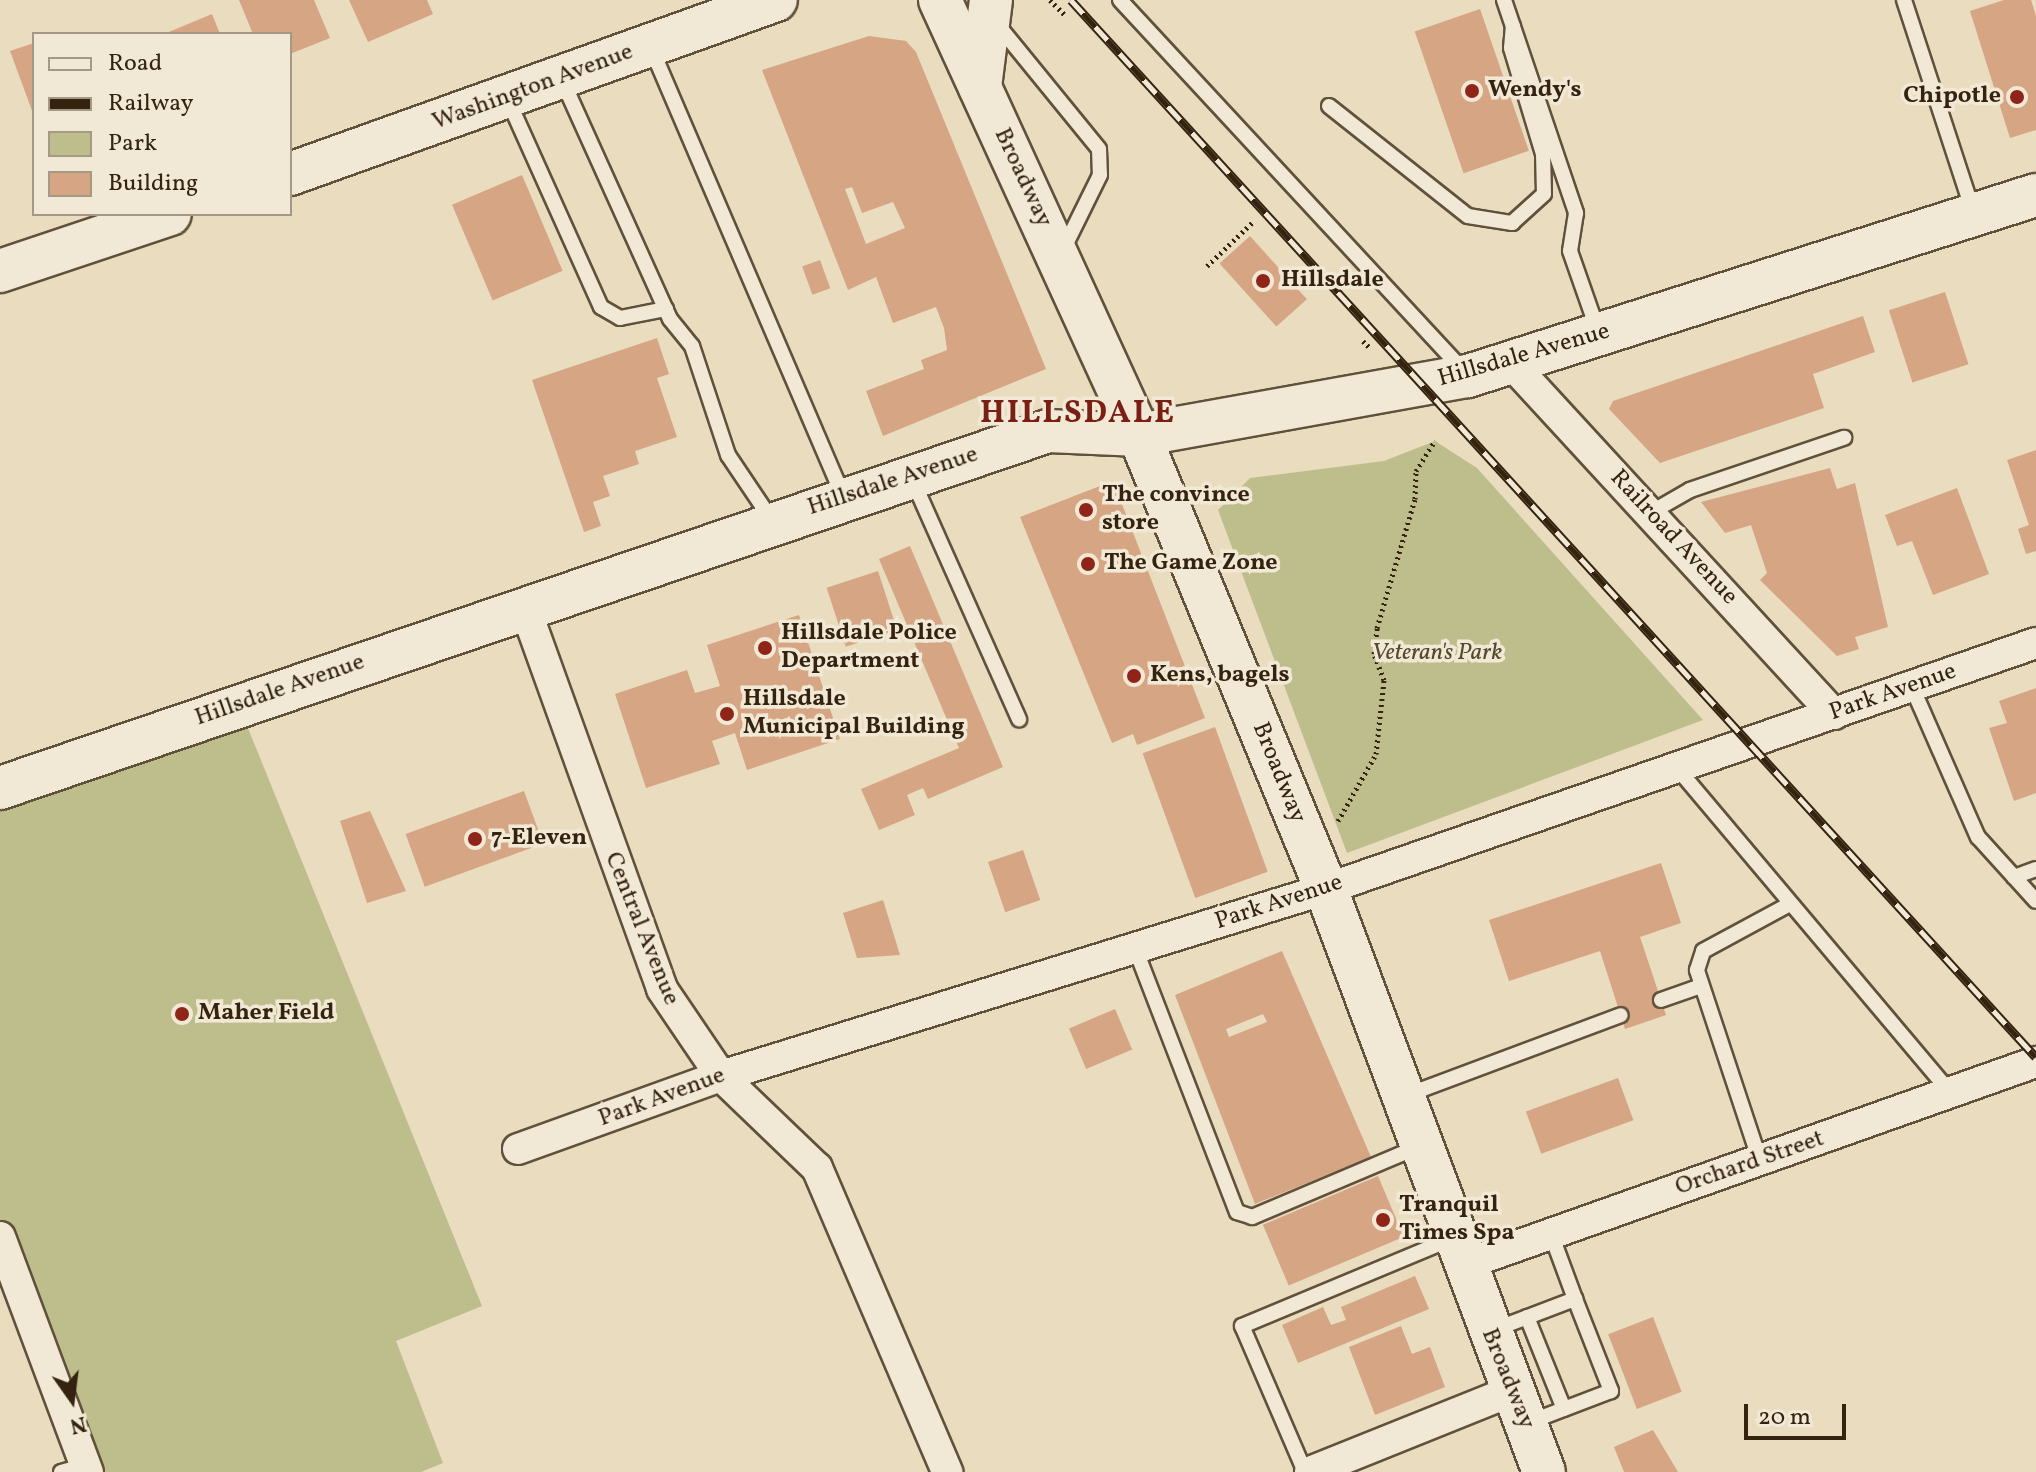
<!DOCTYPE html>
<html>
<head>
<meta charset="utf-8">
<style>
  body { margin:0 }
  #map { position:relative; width:2036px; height:1472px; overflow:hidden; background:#e9dcbf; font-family:Vollkorn,serif }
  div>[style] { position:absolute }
  .green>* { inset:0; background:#bebe8c }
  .building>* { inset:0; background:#d5a584; transform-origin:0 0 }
  .path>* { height:5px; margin-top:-2.5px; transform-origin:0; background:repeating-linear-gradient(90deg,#34230f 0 2px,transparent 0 6px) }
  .roads { filter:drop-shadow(2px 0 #61513b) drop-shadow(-2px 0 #61513b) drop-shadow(0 2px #61513b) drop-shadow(0 -2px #61513b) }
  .lane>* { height:14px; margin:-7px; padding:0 7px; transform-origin:7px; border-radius:7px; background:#f1e8d5 }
  .street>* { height:30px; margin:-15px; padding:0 15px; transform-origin:15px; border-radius:15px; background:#f1e8d5 }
  .secondary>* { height:42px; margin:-21px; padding:0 21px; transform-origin:21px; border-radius:21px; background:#f1e8d5 }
  .rail>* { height:9px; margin-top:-4.5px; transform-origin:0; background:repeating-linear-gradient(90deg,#f1e8d5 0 18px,#34230f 0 36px); box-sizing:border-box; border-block:2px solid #34230f }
  .dots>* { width:22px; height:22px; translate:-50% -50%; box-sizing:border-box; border:4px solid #f1e8d5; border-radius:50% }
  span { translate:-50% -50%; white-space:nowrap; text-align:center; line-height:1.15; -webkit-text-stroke:7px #f1e8d5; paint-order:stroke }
  .street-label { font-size:24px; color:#34230f }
  .poi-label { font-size:24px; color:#34230f; font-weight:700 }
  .left { translate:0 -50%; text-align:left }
  .right { translate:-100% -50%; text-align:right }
  .park-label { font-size:24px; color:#564a2e; font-style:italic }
  .district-label { font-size:32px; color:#7a1f14; font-weight:700; letter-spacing:2px }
  .legend { position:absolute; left:32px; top:32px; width:260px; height:184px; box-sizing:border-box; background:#f1e8d5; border:2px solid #a59986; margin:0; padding:10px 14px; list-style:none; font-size:24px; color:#34230f }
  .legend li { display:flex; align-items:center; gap:16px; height:40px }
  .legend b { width:40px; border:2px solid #a59986 }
  .north { position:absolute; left:32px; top:1360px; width:80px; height:80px; -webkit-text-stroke:6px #f1e8d5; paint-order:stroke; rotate:166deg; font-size:22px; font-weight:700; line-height:32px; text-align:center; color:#34230f }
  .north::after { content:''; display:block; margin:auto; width:28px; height:36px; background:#34230f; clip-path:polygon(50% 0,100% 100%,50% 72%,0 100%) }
  .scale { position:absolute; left:1744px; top:1404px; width:102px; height:36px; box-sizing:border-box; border:4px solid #34230f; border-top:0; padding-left:10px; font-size:24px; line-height:28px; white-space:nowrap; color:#34230f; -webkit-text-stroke:6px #f1e8d5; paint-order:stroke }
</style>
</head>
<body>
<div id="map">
  <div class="green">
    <i style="clip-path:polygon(1435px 441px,1477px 468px,1703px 720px,1347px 853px,1218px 510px,1250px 478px,1384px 461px)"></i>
    <i style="clip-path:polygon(239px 706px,482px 1306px,396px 1341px,443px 1463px,421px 1472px,88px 1472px,0 1239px,0 789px)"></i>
  </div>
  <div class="building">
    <i style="clip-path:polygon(239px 0,314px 0,330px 38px,290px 54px,290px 34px,253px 34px)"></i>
    <i style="clip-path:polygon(349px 0,427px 0,433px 14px,368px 42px)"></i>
    <i style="clip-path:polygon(2004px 0,2031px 0,2036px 16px,2036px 130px,2010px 138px,1970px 11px)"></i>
    <i style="left:1480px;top:9px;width:150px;height:69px;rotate:71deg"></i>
    <i style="clip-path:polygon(212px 14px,220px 34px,164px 34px)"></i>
    <i style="clip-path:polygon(evenodd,869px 36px,906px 41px,916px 52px,1046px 369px,883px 436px,866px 391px,924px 369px,921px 360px,947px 350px,944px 328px,936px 307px,893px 323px,876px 277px,848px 290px,762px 70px,869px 36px,852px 187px,862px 213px,893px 202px,905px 228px,866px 244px,845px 189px,852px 187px)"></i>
    <i style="clip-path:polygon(34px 43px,34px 116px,10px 51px)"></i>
    <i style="left:522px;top:175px;width:104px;height:76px;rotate:67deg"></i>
    <i style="left:1250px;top:236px;width:85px;height:41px;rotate:48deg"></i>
    <i style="left:820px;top:260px;width:30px;height:19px;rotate:70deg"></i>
    <i style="left:1945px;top:292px;width:76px;height:59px;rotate:72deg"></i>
    <i style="clip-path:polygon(1863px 316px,1875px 352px,1813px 374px,1824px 408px,1660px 463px,1609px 409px,1613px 401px)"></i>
    <i style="clip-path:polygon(657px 338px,669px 374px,657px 378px,677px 437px,635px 451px,639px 464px,603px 476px,610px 496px,593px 502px,601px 526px,584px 532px,532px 380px)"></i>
    <i style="clip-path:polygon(2036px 450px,2036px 551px,2026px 554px,2018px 529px,2029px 525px,2007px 460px)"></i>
    <i style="clip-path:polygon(1830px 468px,1837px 489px,1855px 483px,1888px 627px,1855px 637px,1859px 649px,1837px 656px,1760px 580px,1767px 573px,1751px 525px,1725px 533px,1701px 502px)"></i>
    <i style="clip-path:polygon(1113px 481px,1205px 718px,1137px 745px,1133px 734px,1112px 743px,1020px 517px)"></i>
    <i style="clip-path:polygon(1957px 488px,1989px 574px,1933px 595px,1912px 541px,1897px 546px,1885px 515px)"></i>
    <i style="clip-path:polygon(910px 546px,1003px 767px,928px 799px,923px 788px,907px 795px,915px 815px,879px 830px,861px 789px,959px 748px,879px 559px)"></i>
    <i style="left:878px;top:571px;width:62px;height:54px;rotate:72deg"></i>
    <i style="clip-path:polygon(799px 615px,840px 739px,747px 770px,735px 733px,712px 741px,720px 764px,646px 788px,615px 694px,687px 670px,695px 693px,720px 686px,707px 645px)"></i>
    <i style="clip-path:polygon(2036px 688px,2036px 793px,2014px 801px,1989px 728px,2007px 723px,1999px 701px)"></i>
    <i style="left:1215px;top:727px;width:154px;height:77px;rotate:70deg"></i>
    <i style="left:524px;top:791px;width:56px;height:126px;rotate:70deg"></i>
    <i style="clip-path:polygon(370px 811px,406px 891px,367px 903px,340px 821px)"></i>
    <i style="left:1023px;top:850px;width:53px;height:37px;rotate:71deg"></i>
    <i style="clip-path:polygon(1661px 863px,1681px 923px,1640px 937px,1666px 1015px,1625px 1029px,1600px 951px,1509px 981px,1489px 920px)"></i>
    <i style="clip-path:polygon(883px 900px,900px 955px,857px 958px,843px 913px)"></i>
    <i style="clip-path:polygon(evenodd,1282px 951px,1371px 1157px,1255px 1204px,1175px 995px,1282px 951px,1263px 1014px,1267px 1022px,1229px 1037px,1226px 1029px,1263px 1014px)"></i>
    <i style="left:1115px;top:1009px;width:44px;height:50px;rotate:67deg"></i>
    <i style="left:1618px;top:1078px;width:45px;height:98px;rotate:70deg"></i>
    <i style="left:1378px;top:1176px;width:66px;height:125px;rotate:67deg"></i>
    <i style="clip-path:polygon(1415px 1276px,1429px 1309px,1298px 1363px,1282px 1325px,1323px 1307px,1331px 1325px,1346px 1320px,1341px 1307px)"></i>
    <i style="left:1653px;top:1317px;width:80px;height:48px;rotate:69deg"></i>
    <i style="clip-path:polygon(1401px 1326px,1412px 1354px,1430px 1347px,1445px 1387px,1375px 1415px,1349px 1347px)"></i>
    <i style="clip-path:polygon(1653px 1430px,1678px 1472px,1624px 1472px,1614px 1447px)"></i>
  </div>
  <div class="path">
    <i style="left:1050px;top:0;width:20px;rotate:45deg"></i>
    <i style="left:1207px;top:266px;width:65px;rotate:-43.8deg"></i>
    <i style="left:1363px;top:341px;width:10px;rotate:45deg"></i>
    <i style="left:1338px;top:821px;width:77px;rotate:-60.4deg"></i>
    <i style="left:1376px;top:754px;width:74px;rotate:-83.8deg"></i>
    <i style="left:1384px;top:680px;width:28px;rotate:-111deg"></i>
    <i style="left:1374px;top:654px;width:26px;rotate:-83deg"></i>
    <i style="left:1377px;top:628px;width:134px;rotate:-73.6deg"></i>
    <i style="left:1415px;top:499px;width:28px;rotate:-88deg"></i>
    <i style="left:1416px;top:471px;width:36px;rotate:-58deg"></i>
  </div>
  <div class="roads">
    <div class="lane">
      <i style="left:1120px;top:0;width:503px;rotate:47.17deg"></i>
      <i style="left:1504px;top:0;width:225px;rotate:71.3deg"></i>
      <i style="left:1576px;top:213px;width:38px;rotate:99deg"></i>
      <i style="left:1570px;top:251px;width:85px;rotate:70.7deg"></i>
      <i style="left:1904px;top:0;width:222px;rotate:71.9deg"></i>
      <i style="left:997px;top:24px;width:161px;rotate:50.8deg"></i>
      <i style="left:1099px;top:149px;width:26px;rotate:88deg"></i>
      <i style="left:1100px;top:175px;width:84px;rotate:116.3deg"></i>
      <i style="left:652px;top:50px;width:487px;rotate:66.8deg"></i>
      <i style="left:563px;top:82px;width:260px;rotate:65.7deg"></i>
      <i style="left:670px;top:319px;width:35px;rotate:51deg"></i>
      <i style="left:692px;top:346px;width:115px;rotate:71.7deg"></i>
      <i style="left:728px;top:455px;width:77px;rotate:56.1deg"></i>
      <i style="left:508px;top:100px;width:227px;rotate:65.8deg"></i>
      <i style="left:601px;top:307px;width:22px;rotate:30deg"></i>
      <i style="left:620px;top:318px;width:47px;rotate:-11.1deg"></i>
      <i style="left:1329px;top:106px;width:177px;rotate:38.4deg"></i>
      <i style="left:1468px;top:216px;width:45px;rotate:9deg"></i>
      <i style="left:1512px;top:223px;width:43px;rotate:-42.2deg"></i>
      <i style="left:1544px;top:194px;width:40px;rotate:-91.4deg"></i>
      <i style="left:1543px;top:154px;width:111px;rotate:-106.8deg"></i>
      <i style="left:1511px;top:48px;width:22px;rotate:-85deg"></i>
      <i style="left:913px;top:481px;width:261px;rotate:66deg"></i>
      <i style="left:1650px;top:513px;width:46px;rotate:-29.9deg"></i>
      <i style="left:1690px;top:490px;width:163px;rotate:-18.7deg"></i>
      <i style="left:1912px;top:687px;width:164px;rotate:66.3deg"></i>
      <i style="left:1978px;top:837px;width:86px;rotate:47.8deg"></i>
      <i style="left:1677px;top:768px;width:426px;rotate:49.9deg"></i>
      <i style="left:2014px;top:877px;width:23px;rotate:-20deg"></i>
      <i style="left:1135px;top:948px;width:283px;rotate:68.9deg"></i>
      <i style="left:1237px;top:1212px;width:16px;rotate:18deg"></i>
      <i style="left:1252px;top:1217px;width:180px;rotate:-22.9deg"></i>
      <i style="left:1661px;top:1000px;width:42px;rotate:-19.3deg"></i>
      <i style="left:1407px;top:1095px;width:228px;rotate:-20.5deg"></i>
      <i style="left:1760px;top:1161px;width:201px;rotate:-108.3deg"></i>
      <i style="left:1697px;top:970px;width:20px;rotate:-72deg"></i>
      <i style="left:1703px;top:951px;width:99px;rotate:-28.4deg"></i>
      <i style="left:1551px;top:1234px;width:69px;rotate:69.7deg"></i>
      <i style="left:1527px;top:1317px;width:99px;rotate:68.1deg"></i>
      <i style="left:1496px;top:1329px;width:85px;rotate:-20.8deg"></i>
      <i style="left:1575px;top:1299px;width:99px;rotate:68.6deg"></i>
      <i style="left:1611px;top:1391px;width:87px;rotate:159.1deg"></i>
      <i style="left:61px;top:1472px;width:25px;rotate:-16deg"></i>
      <i style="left:1305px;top:1472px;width:159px;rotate:-113.3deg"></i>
      <i style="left:1242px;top:1326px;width:229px;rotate:-22.6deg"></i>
    </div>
    <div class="street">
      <i style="left:1511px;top:363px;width:477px;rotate:47.4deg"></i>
      <i style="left:524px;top:605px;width:408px;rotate:70.2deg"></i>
      <i style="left:662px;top:989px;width:105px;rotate:55.9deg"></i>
      <i style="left:721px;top:1076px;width:133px;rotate:43.8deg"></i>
      <i style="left:817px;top:1168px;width:331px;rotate:66.8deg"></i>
      <i style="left:518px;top:1149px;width:216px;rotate:-19.8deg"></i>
      <i style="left:721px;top:1076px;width:633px;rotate:-17.18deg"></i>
      <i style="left:1326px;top:889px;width:751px;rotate:-19.11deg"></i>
      <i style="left:0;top:1237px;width:251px;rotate:69.5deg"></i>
      <i style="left:1463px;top:1265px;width:608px;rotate:-19.51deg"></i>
      <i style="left:1310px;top:1472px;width:217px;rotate:-21.9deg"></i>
    </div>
    <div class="secondary">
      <i style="left:940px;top:0;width:478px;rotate:65.4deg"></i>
      <i style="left:1139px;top:435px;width:491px;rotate:67.6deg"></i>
      <i style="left:1326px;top:889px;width:622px;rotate:69.5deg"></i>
      <i style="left:980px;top:87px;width:88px;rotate:-82.8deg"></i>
      <i style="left:290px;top:174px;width:516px;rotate:-19.7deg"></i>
      <i style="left:0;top:271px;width:179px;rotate:-18.5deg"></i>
      <i style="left:0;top:788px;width:1107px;rotate:-18.81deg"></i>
      <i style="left:1048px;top:431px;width:91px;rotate:2.5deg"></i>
      <i style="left:1139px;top:435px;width:334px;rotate:-10.2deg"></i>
      <i style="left:1468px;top:376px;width:596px;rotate:-17.68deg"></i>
    </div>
  </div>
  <div class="rail">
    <i style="left:1071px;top:0;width:1431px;rotate:47.61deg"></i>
  </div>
  <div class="dots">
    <i style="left:1472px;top:91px;background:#8f2418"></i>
    <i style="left:2017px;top:97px;background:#8f2418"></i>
    <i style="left:1263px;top:281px;background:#8f2418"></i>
    <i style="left:1086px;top:510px;background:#8f2418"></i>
    <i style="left:1088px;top:564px;background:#8f2418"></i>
    <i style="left:765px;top:648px;background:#8f2418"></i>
    <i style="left:1134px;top:676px;background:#8f2418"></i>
    <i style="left:727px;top:714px;background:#8f2418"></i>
    <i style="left:475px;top:839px;background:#8f2418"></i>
    <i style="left:182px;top:1014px;background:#8f2418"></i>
    <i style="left:1383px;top:1220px;background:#8f2418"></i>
  </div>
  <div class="street-label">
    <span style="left:533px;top:88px;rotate:-20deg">Washington Avenue</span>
    <span style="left:1022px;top:178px;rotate:65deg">Broadway</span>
    <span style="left:1524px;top:356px;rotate:-16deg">Hillsdale Avenue</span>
    <span style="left:893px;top:482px;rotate:-18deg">Hillsdale Avenue</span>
    <span style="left:1673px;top:538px;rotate:47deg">Railroad Avenue</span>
    <span style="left:280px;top:691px;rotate:-19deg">Hillsdale Avenue</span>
    <span style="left:1893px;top:693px;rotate:-19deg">Park Avenue</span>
    <span style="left:1278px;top:773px;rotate:68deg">Broadway</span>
    <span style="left:1279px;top:903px;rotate:-18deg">Park Avenue</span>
    <span style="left:641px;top:929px;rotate:68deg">Central Avenue</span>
    <span style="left:662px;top:1098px;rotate:-20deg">Park Avenue</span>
    <span style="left:1750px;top:1164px;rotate:-19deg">Orchard Street</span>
    <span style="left:1507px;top:1379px;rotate:68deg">Broadway</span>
  </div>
  <div class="poi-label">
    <span class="left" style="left:1488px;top:91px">Wendy's</span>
    <span class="right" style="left:2001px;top:97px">Chipotle</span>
    <span class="left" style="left:1281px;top:281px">Hillsdale</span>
    <span class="left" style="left:1102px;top:510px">The convince<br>store</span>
    <span class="left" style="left:1104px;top:564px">The Game Zone</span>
    <span class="left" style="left:781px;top:648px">Hillsdale Police<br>Department</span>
    <span class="left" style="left:1150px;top:676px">Kens, bagels</span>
    <span class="left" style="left:743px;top:714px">Hillsdale<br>Municipal Building</span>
    <span class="left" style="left:491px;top:839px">7-Eleven</span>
    <span class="left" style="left:198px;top:1014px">Maher Field</span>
    <span class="left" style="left:1399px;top:1220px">Tranquil<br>Times Spa</span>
  </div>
  <div class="park-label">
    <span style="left:1437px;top:654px">Veteran's Park</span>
  </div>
  <div class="district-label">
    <span style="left:1078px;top:414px">HILLSDALE</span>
  </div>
  <ul class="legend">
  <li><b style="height:10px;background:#f1e8d5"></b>Road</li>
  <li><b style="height:10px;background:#34230f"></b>Railway</li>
  <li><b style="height:22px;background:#bebe8c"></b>Park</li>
  <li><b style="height:22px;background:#d5a584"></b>Building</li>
  </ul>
  <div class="north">N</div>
  <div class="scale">20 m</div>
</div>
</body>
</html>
